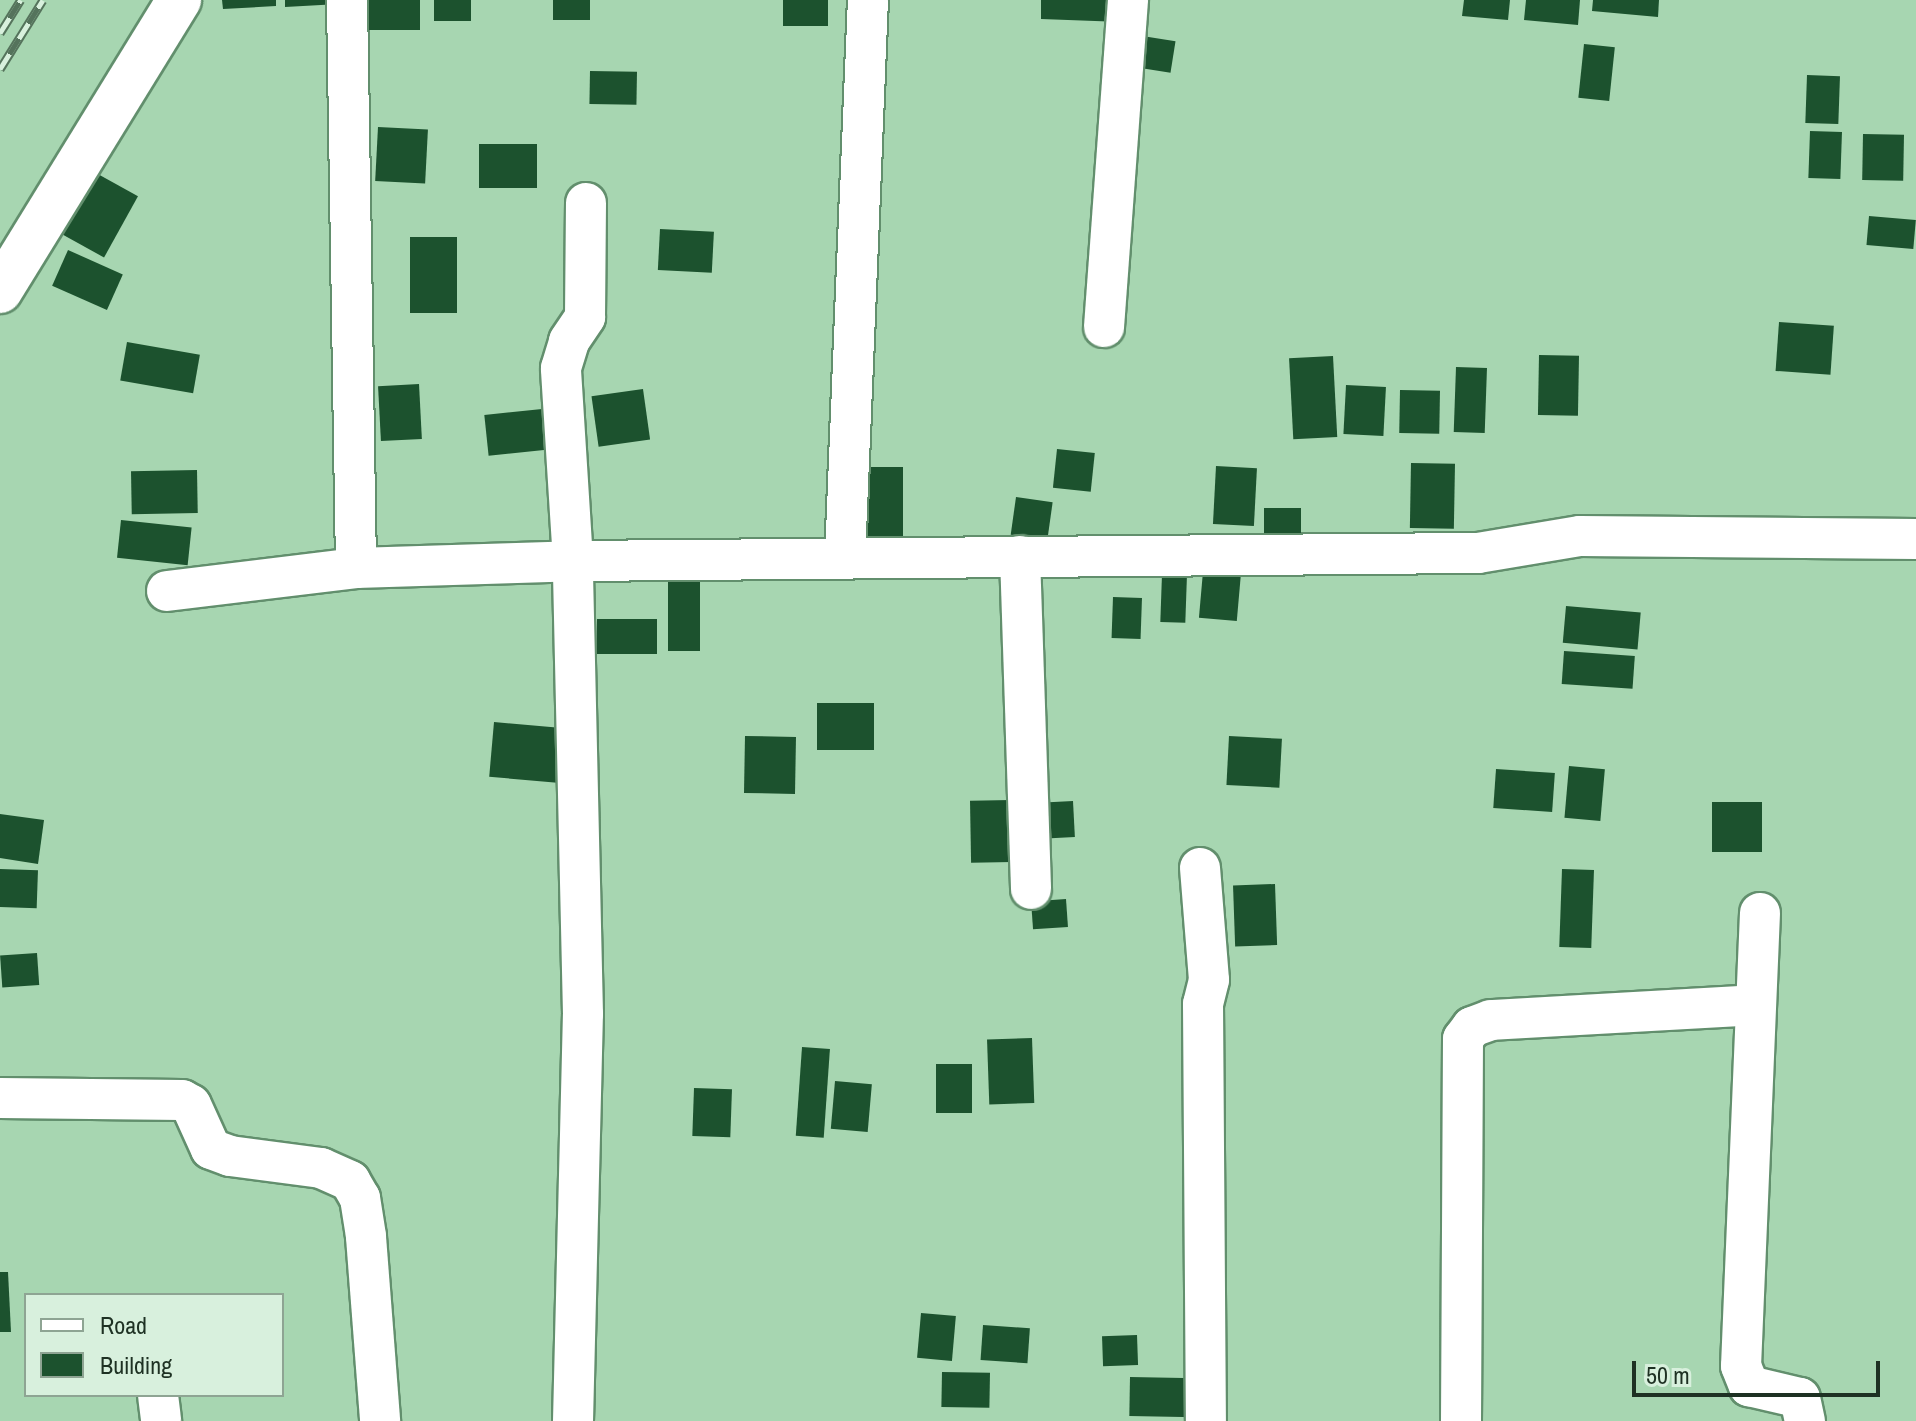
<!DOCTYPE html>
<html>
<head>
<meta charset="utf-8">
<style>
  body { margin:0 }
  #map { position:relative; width:1916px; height:1421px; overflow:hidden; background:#a7d6b1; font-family:"Archivo Narrow",sans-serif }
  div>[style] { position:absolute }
  .building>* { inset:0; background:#1c522e; transform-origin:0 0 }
  .roads { filter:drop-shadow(2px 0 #628f6d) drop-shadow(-2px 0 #628f6d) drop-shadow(0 2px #628f6d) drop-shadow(0 -2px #628f6d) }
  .street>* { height:40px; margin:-20px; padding:0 20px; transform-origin:20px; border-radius:20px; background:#fff }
  .secondary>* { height:44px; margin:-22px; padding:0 22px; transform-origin:22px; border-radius:22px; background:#fff }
  .rail>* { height:9px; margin-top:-4.5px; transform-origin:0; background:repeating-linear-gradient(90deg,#d8f0dd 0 18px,#55735c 0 36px); box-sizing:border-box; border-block:2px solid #55735c }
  span { translate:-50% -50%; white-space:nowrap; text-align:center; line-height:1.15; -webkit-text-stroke:8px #d8f0dd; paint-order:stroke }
  .legend { position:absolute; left:24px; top:1293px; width:260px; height:104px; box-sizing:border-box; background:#d8f0dd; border:2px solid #8ea493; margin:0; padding:10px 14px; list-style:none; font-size:24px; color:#1e3123 }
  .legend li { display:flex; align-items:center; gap:16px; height:40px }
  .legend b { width:40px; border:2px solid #8ea493 }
  .scale { position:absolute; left:1632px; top:1361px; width:248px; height:36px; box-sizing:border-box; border:4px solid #1e3123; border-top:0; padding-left:10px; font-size:24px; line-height:28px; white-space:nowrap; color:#1e3123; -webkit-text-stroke:6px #d8f0dd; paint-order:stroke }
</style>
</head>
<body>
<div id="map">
  <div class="building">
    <i style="clip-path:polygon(222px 0,276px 0,276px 6px,223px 9px)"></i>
    <i style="clip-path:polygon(285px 0,338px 0,339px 4px,285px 7px)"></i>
    <i style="left:359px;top:0;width:61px;height:30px"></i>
    <i style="left:434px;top:0;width:37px;height:21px"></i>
    <i style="left:553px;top:0;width:37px;height:20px"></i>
    <i style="left:783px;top:0;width:45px;height:26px"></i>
    <i style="clip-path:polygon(1041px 0,1123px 0,1122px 22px,1041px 19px)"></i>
    <i style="clip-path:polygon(1464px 0,1510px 0,1508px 20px,1462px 16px)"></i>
    <i style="clip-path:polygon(1526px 0,1580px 0,1578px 25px,1524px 20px)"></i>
    <i style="clip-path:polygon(1593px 0,1659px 0,1658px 17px,1592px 11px)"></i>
    <i style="left:1136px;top:35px;width:40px;height:32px;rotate:9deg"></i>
    <i style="left:1584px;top:44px;width:31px;height:54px;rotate:6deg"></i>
    <i style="left:590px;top:71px;width:47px;height:33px;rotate:1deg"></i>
    <i style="left:1807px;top:75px;width:33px;height:48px;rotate:2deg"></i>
    <i style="left:378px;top:127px;width:50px;height:54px;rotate:3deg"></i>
    <i style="left:1810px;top:131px;width:32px;height:47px;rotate:2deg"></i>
    <i style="left:1863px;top:134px;width:41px;height:46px;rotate:1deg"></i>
    <i style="left:479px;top:144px;width:58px;height:44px"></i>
    <i style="left:96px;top:173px;width:48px;height:70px;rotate:29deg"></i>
    <i style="left:1869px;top:216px;width:47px;height:29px;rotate:5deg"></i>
    <i style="left:660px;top:229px;width:54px;height:41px;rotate:3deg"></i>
    <i style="left:457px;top:237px;width:76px;height:47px;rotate:90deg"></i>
    <i style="left:68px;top:250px;width:60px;height:39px;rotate:24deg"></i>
    <i style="left:1779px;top:322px;width:55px;height:49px;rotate:4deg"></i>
    <i style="left:127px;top:342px;width:74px;height:39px;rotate:10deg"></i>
    <i style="left:1539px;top:355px;width:40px;height:60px;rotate:1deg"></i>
    <i style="left:1333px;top:356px;width:81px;height:44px;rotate:87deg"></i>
    <i style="left:1456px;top:367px;width:31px;height:65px;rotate:2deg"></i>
    <i style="left:419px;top:384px;width:55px;height:41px;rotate:87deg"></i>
    <i style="left:1346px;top:385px;width:40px;height:49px;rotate:3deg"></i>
    <i style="left:643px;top:389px;width:51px;height:52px;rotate:82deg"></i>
    <i style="left:1400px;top:390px;width:40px;height:43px;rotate:1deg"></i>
    <i style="left:542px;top:409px;width:41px;height:58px;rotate:84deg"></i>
    <i style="left:1057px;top:449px;width:38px;height:39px;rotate:6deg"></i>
    <i style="left:1411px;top:463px;width:44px;height:65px;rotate:1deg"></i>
    <i style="left:1216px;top:466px;width:41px;height:58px;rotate:3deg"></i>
    <i style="left:858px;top:467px;width:45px;height:74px"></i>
    <i style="left:197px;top:470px;width:43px;height:66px;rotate:89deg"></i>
    <i style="left:1016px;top:497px;width:37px;height:38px;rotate:8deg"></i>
    <i style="left:1264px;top:508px;width:37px;height:32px"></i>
    <i style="left:121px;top:520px;width:71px;height:38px;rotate:6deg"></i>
    <i style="left:1204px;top:560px;width:38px;height:58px;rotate:5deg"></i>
    <i style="left:668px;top:568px;width:32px;height:83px"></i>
    <i style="left:1162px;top:574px;width:25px;height:48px;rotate:2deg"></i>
    <i style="left:1113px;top:597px;width:29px;height:41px;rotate:2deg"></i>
    <i style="left:1566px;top:606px;width:75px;height:37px;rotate:5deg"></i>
    <i style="left:657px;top:619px;width:35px;height:60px;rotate:90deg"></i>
    <i style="left:1564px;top:651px;width:71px;height:33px;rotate:4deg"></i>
    <i style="left:817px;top:703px;width:57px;height:47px"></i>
    <i style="left:494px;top:722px;width:74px;height:55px;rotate:5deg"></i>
    <i style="left:745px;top:736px;width:51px;height:57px;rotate:1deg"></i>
    <i style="left:1229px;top:736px;width:53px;height:49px;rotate:3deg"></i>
    <i style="left:1569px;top:766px;width:36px;height:52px;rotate:5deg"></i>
    <i style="left:1496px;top:769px;width:59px;height:39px;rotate:4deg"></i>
    <i style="left:1011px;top:800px;width:62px;height:41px;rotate:89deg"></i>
    <i style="left:1073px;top:801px;width:36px;height:29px;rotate:87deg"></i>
    <i style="left:1712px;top:802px;width:50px;height:50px"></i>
    <i style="clip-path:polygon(0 814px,44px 820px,38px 864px,0 858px)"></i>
    <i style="left:0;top:869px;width:38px;height:38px;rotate:2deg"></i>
    <i style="left:1562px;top:869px;width:32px;height:78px;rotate:2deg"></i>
    <i style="left:1275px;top:884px;width:61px;height:42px;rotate:88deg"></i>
    <i style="left:1066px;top:899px;width:28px;height:35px;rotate:86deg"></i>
    <i style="left:37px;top:953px;width:32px;height:37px;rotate:86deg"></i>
    <i style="left:1032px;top:1038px;width:65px;height:45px;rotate:88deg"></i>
    <i style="left:802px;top:1047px;width:28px;height:89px;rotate:4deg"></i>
    <i style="left:936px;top:1064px;width:36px;height:49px"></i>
    <i style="left:835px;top:1081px;width:37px;height:48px;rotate:5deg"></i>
    <i style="left:694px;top:1088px;width:38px;height:48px;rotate:2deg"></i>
    <i style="clip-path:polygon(0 1272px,8px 1272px,11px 1332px,0 1332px)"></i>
    <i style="left:921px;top:1313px;width:35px;height:45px;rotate:5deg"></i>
    <i style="left:983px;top:1325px;width:47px;height:35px;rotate:4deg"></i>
    <i style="left:1137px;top:1335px;width:30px;height:35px;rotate:88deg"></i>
    <i style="left:942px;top:1372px;width:48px;height:35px;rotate:1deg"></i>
    <i style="left:1130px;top:1377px;width:67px;height:39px;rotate:1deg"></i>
  </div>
  <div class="roads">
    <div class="street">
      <i style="left:347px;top:0;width:568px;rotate:89.09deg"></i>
      <i style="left:1104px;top:327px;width:328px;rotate:-85.8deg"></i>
      <i style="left:1020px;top:556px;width:333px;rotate:88.1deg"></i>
      <i style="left:845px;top:557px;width:557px;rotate:-87.64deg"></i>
      <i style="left:167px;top:591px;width:190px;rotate:-6.9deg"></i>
      <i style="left:356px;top:568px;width:217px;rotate:-1.8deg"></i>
      <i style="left:573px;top:561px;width:905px;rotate:-0.51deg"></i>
      <i style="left:1478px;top:553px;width:103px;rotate:-9.5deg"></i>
      <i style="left:1580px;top:536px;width:336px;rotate:0.5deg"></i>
      <i style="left:1200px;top:868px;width:112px;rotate:85.4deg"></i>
      <i style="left:1209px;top:980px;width:25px;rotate:104deg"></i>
      <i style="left:1203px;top:1004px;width:417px;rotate:89.6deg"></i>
      <i style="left:1760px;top:913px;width:453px;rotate:92.4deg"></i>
      <i style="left:1741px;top:1366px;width:22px;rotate:68deg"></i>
      <i style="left:1749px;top:1386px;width:52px;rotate:13.2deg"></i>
      <i style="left:1800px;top:1398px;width:24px;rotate:78deg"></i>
      <i style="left:0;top:1098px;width:182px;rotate:0.6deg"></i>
      <i style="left:182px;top:1100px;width:10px;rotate:29deg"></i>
      <i style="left:191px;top:1105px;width:48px;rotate:65.6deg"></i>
      <i style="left:211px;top:1149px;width:20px;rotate:20deg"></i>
      <i style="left:230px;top:1156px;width:92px;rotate:7.5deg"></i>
      <i style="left:321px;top:1168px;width:32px;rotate:24deg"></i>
      <i style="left:350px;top:1181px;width:20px;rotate:60deg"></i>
      <i style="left:360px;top:1198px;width:39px;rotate:81deg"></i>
      <i style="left:366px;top:1237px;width:185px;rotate:85.6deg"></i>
      <i style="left:158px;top:1395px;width:26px;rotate:83deg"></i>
      <i style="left:573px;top:1421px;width:407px;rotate:-88.6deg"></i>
      <i style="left:583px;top:1014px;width:453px;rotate:-91.3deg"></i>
      <i style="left:573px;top:561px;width:193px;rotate:-93.6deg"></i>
      <i style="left:561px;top:368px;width:28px;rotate:-73deg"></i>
      <i style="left:569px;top:341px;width:29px;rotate:-56deg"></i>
      <i style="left:585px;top:317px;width:114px;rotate:-89.5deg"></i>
      <i style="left:1461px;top:1421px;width:382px;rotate:-89.7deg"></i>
      <i style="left:1463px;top:1039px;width:15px;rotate:-53deg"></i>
      <i style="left:1472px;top:1027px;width:20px;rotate:-20deg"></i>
      <i style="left:1491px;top:1020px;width:265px;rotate:-3.2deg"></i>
    </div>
    <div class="secondary">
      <i style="left:0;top:291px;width:342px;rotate:-58.4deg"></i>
    </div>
  </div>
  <div class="rail">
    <i style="left:0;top:33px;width:39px;rotate:-58deg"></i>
    <i style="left:0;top:69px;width:81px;rotate:-58.1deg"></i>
  </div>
  <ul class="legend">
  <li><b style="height:10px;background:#fff"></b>Road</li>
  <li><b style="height:22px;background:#1c522e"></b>Building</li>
  </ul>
  <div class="scale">50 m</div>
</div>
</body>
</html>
